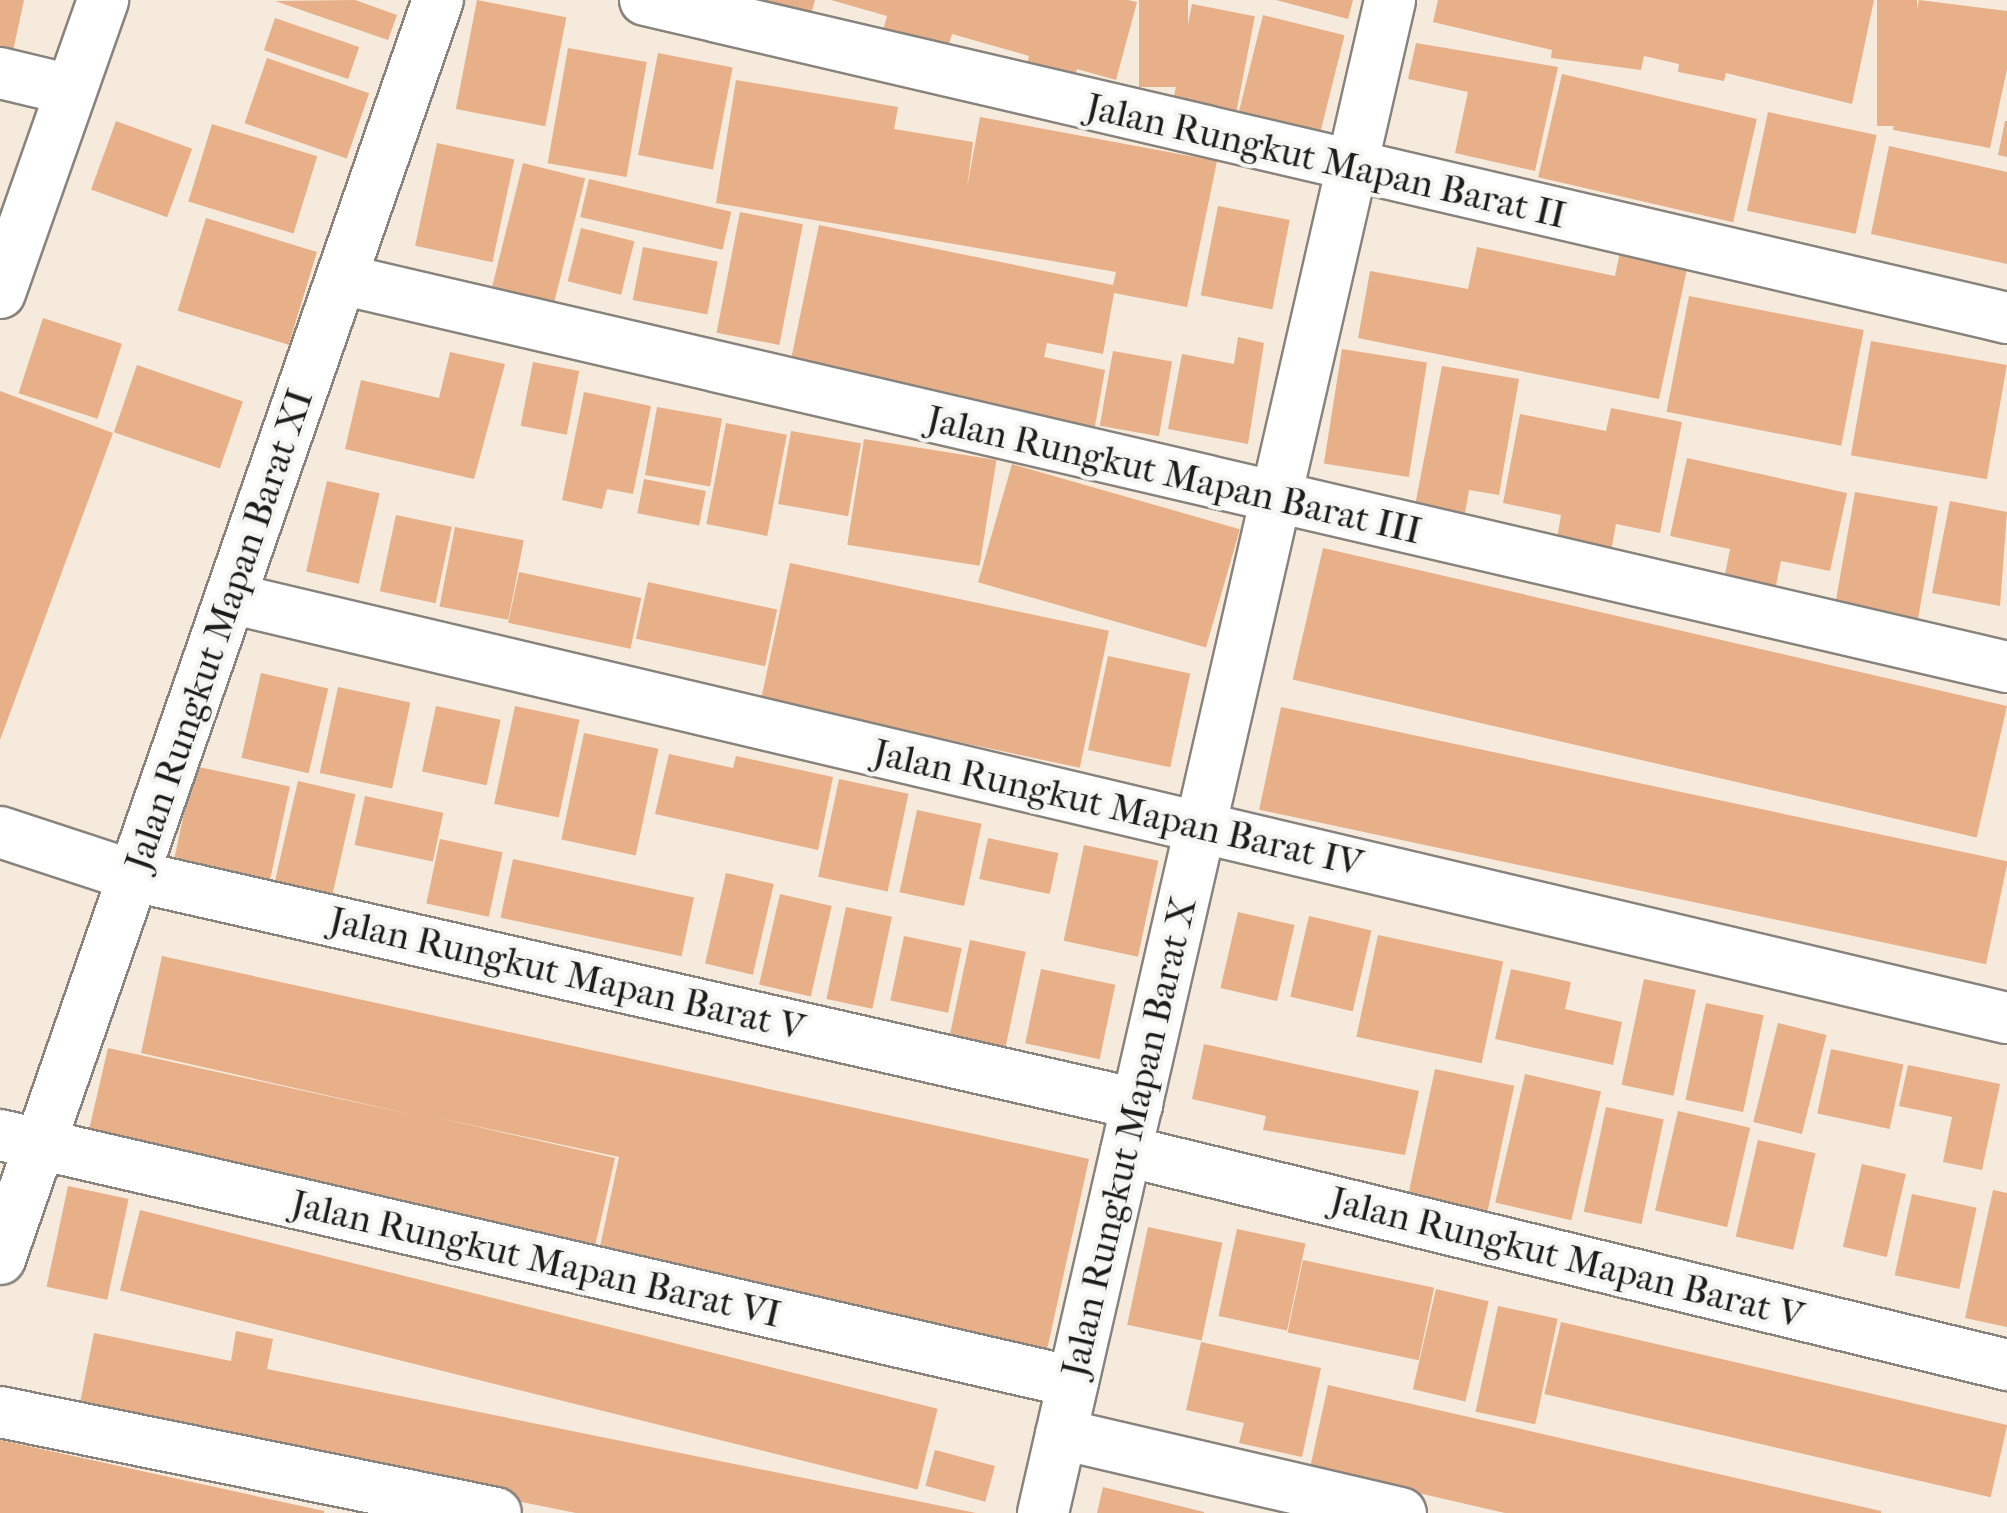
<!DOCTYPE html>
<html>
<head>
<meta charset="utf-8">
<style>
  body { margin:0 }
  #map { position:relative; width:2007px; height:1513px; overflow:hidden; background:#f5eadb; font-family:"IM FELL French Canon",serif }
  div>[style] { position:absolute }
  .building>* { inset:0; background:#e7b089; transform-origin:0 0 }
  .roads { filter:drop-shadow(2px 0 #88837c) drop-shadow(-2px 0 #88837c) drop-shadow(0 2px #88837c) drop-shadow(0 -2px #88837c) }
  .minor>* { height:50px; margin:-25px; padding:0 25px; transform-origin:25px; border-radius:25px; background:#fff }
  span { translate:-50% -50%; white-space:nowrap; text-align:center; line-height:1.15; -webkit-text-stroke:9px #f6f6f2; paint-order:stroke }
  .street-label { font-size:38px; color:#1c1c1c }
</style>
</head>
<body>
<div id="map">
  <div class="building">
    <i style="clip-path:polygon(0 0,24px 0,13px 51px,0 48px)"></i>
    <i style="clip-path:polygon(355px 0,397px 15px,388px 40px,275px 1px)"></i>
    <i style="left:477px;top:0;width:91px;height:111px;rotate:11deg"></i>
    <i style="clip-path:polygon(760px 0,815px 0,809px 21px,758px 7px)"></i>
    <i style="clip-path:polygon(831px 0,1128px 0,1137px 2px,1116px 80px,1077px 69px,1070px 93px,1023px 80px,1029px 56px,952px 34px,943px 62px,879px 44px,887px 16px)"></i>
    <i style="left:1139px;top:0;width:49px;height:87px"></i>
    <i style="clip-path:polygon(1276px 0,1353px 0,1348px 19px)"></i>
    <i style="clip-path:polygon(1438px 0,1874px 0,1852px 104px,1726px 73px,1724px 81px,1678px 72px,1679px 64px,1644px 56px,1641px 70px,1551px 58px,1552px 50px,1433px 22px)"></i>
    <i style="left:1877px;top:0;width:40px;height:126px"></i>
    <i style="clip-path:polygon(1919px 0,2007px 11px,2007px 69px,1990px 148px,1893px 130px)"></i>
    <i style="left:1192px;top:4px;width:64px;height:103px;rotate:11deg"></i>
    <i style="left:1263px;top:15px;width:84px;height:112px;rotate:14deg"></i>
    <i style="left:275px;top:18px;width:89px;height:34px;rotate:19deg"></i>
    <i style="clip-path:polygon(1416px 43px,1558px 67px,1535px 171px,1455px 153px,1468px 92px,1408px 79px)"></i>
    <i style="left:568px;top:48px;width:80px;height:117px;rotate:10deg"></i>
    <i style="left:658px;top:53px;width:76px;height:104px;rotate:11deg"></i>
    <i style="left:267px;top:58px;width:108px;height:69px;rotate:19deg"></i>
    <i style="left:1562px;top:74px;width:200px;height:106px;rotate:13deg"></i>
    <i style="clip-path:polygon(736px 80px,898px 107px,894px 129px,973px 142px,967px 188px,980px 117px,1217px 161px,1187px 307px,1114px 293px,1103px 354px,1047px 343px,1044px 357px,1105px 370px,1094px 431px,789px 369px,819px 225px,1113px 285px,1116px 272px,716px 203px)"></i>
    <i style="left:1768px;top:112px;width:111px;height:101px;rotate:12deg"></i>
    <i style="left:116px;top:121px;width:81px;height:73px;rotate:20deg"></i>
    <i style="clip-path:polygon(2005px 121px,2007px 121px,2007px 157px,1998px 155px)"></i>
    <i style="left:212px;top:124px;width:110px;height:81px;rotate:17deg"></i>
    <i style="left:437px;top:143px;width:79px;height:105px;rotate:12deg"></i>
    <i style="clip-path:polygon(1889px 146px,2007px 172px,2007px 264px,1871px 234px)"></i>
    <i style="left:523px;top:163px;width:64px;height:131px;rotate:14deg"></i>
    <i style="left:589px;top:179px;width:146px;height:39px;rotate:13deg"></i>
    <i style="left:1218px;top:206px;width:73px;height:91px;rotate:11deg"></i>
    <i style="left:740px;top:212px;width:64px;height:123px;rotate:11deg"></i>
    <i style="left:206px;top:218px;width:116px;height:97px;rotate:17deg"></i>
    <i style="left:581px;top:228px;width:55px;height:55px;rotate:14deg"></i>
    <i style="clip-path:polygon(1622px 242px,1690px 255px,1659px 399px,1358px 338px,1370px 271px,1468px 289px,1477px 247px,1615px 276px)"></i>
    <i style="left:643px;top:247px;width:76px;height:54px;rotate:11deg"></i>
    <i style="left:1689px;top:296px;width:178px;height:118px;rotate:11deg"></i>
    <i style="left:43px;top:318px;width:83px;height:79px;rotate:18deg"></i>
    <i style="clip-path:polygon(1238px 337px,1264px 343px,1248px 444px,1168px 429px,1182px 354px,1234px 364px)"></i>
    <i style="left:1871px;top:341px;width:138px;height:116px;rotate:10deg"></i>
    <i style="left:1342px;top:349px;width:86px;height:116px;rotate:9deg"></i>
    <i style="left:1113px;top:351px;width:60px;height:76px;rotate:10deg"></i>
    <i style="clip-path:polygon(450px 352px,505px 364px,474px 479px,345px 449px,361px 380px,439px 398px)"></i>
    <i style="left:533px;top:362px;width:47px;height:65px;rotate:11deg"></i>
    <i style="left:137px;top:365px;width:112px;height:71px;rotate:19deg"></i>
    <i style="clip-path:polygon(1442px 366px,1519px 379px,1499px 495px,1469px 490px,1462px 530px,1412px 521px)"></i>
    <i style="clip-path:polygon(0 391px,113px 433px,0 740px)"></i>
    <i style="clip-path:polygon(584px 392px,651px 406px,633px 494px,607px 489px,602px 509px,562px 500px)"></i>
    <i style="left:657px;top:407px;width:66px;height:69px;rotate:10deg"></i>
    <i style="clip-path:polygon(1611px 408px,1682px 422px,1660px 533px,1616px 524px,1609px 562px,1555px 551px,1561px 515px,1503px 503px,1520px 414px,1606px 431px)"></i>
    <i style="left:726px;top:423px;width:62px;height:103px;rotate:11deg"></i>
    <i style="left:791px;top:431px;width:71px;height:74px;rotate:10deg"></i>
    <i style="left:864px;top:439px;width:134px;height:107px;rotate:9deg"></i>
    <i style="clip-path:polygon(1687px 458px,1847px 493px,1830px 571px,1781px 561px,1775px 590px,1724px 579px,1730px 549px,1670px 536px)"></i>
    <i style="left:1012px;top:464px;width:237px;height:123px;rotate:16deg"></i>
    <i style="left:644px;top:479px;width:63px;height:35px;rotate:11deg"></i>
    <i style="left:327px;top:481px;width:54px;height:93px;rotate:13deg"></i>
    <i style="left:1855px;top:492px;width:84px;height:134px;rotate:10deg"></i>
    <i style="clip-path:polygon(1950px 501px,2007px 512px,2000px 606px,1932px 593px)"></i>
    <i style="left:396px;top:515px;width:57px;height:78px;rotate:12deg"></i>
    <i style="left:455px;top:527px;width:70px;height:81px;rotate:11deg"></i>
    <i style="left:1323px;top:548px;width:702px;height:135px;rotate:13deg"></i>
    <i style="left:790px;top:563px;width:326px;height:140px;rotate:12deg"></i>
    <i style="left:519px;top:572px;width:125px;height:52px;rotate:12deg"></i>
    <i style="left:648px;top:582px;width:132px;height:58px;rotate:12deg"></i>
    <i style="left:1108px;top:656px;width:84px;height:96px;rotate:12deg"></i>
    <i style="left:261px;top:673px;width:69px;height:87px;rotate:13deg"></i>
    <i style="left:338px;top:687px;width:74px;height:88px;rotate:12deg"></i>
    <i style="left:436px;top:706px;width:66px;height:67px;rotate:12deg"></i>
    <i style="left:515px;top:706px;width:66px;height:100px;rotate:12deg"></i>
    <i style="left:1281px;top:707px;width:743px;height:105px;rotate:12deg"></i>
    <i style="left:584px;top:733px;width:76px;height:109px;rotate:12deg"></i>
    <i style="clip-path:polygon(669px 754px,733px 768px,736px 756px,833px 777px,818px 850px,655px 814px)"></i>
    <i style="left:194px;top:766px;width:98px;height:101px;rotate:12deg"></i>
    <i style="left:839px;top:779px;width:71px;height:100px;rotate:12deg"></i>
    <i style="left:298px;top:781px;width:59px;height:111px;rotate:13deg"></i>
    <i style="left:365px;top:796px;width:80px;height:50px;rotate:12deg"></i>
    <i style="left:917px;top:810px;width:66px;height:84px;rotate:12deg"></i>
    <i style="left:988px;top:838px;width:72px;height:42px;rotate:12deg"></i>
    <i style="left:440px;top:839px;width:64px;height:66px;rotate:12deg"></i>
    <i style="left:1084px;top:845px;width:76px;height:98px;rotate:12deg"></i>
    <i style="left:513px;top:859px;width:185px;height:60px;rotate:12deg"></i>
    <i style="left:726px;top:873px;width:49px;height:93px;rotate:13deg"></i>
    <i style="left:780px;top:894px;width:53px;height:93px;rotate:13deg"></i>
    <i style="left:846px;top:907px;width:47px;height:94px;rotate:12deg"></i>
    <i style="left:1238px;top:912px;width:58px;height:78px;rotate:13deg"></i>
    <i style="left:1309px;top:916px;width:64px;height:83px;rotate:13deg"></i>
    <i style="left:1378px;top:935px;width:128px;height:104px;rotate:12deg"></i>
    <i style="left:904px;top:936px;width:59px;height:66px;rotate:12deg"></i>
    <i style="left:970px;top:940px;width:57px;height:106px;rotate:12deg"></i>
    <i style="clip-path:polygon(162px 956px,1089px 1159px,1045px 1359px,597px 1261px,619px 1157px,434px 1117px,615px 1158px,595px 1246px,88px 1134px,108px 1048px,423px 1117px,141px 1053px)"></i>
    <i style="left:1041px;top:969px;width:76px;height:76px;rotate:12deg"></i>
    <i style="clip-path:polygon(1511px 969px,1571px 982px,1565px 1009px,1622px 1022px,1613px 1065px,1495px 1039px)"></i>
    <i style="left:1644px;top:979px;width:53px;height:108px;rotate:12deg"></i>
    <i style="left:1706px;top:1003px;width:59px;height:99px;rotate:12deg"></i>
    <i style="left:1778px;top:1023px;width:50px;height:102px;rotate:14deg"></i>
    <i style="clip-path:polygon(1204px 1044px,1419px 1091px,1405px 1155px,1263px 1130px,1266px 1116px,1192px 1099px)"></i>
    <i style="left:1831px;top:1049px;width:74px;height:66px;rotate:12deg"></i>
    <i style="clip-path:polygon(1908px 1065px,2000px 1084px,1982px 1170px,1943px 1162px,1952px 1117px,1899px 1106px)"></i>
    <i style="left:1435px;top:1069px;width:81px;height:128px;rotate:12deg"></i>
    <i style="left:1525px;top:1074px;width:78px;height:132px;rotate:13deg"></i>
    <i style="left:1606px;top:1107px;width:59px;height:107px;rotate:12deg"></i>
    <i style="left:1678px;top:1111px;width:74px;height:102px;rotate:13deg"></i>
    <i style="left:1758px;top:1140px;width:59px;height:99px;rotate:13deg"></i>
    <i style="left:1862px;top:1164px;width:45px;height:85px;rotate:13deg"></i>
    <i style="left:68px;top:1186px;width:62px;height:103px;rotate:12deg"></i>
    <i style="clip-path:polygon(1993px 1190px,2007px 1193px,2007px 1327px,1965px 1318px)"></i>
    <i style="left:1912px;top:1194px;width:66px;height:83px;rotate:12deg"></i>
    <i style="left:140px;top:1210px;width:822px;height:83px;rotate:14deg"></i>
    <i style="left:1148px;top:1227px;width:76px;height:100px;rotate:12deg"></i>
    <i style="left:1237px;top:1229px;width:70px;height:89px;rotate:12deg"></i>
    <i style="left:1303px;top:1260px;width:134px;height:74px;rotate:12deg"></i>
    <i style="left:1436px;top:1289px;width:54px;height:103px;rotate:13deg"></i>
    <i style="left:1498px;top:1306px;width:61px;height:108px;rotate:12deg"></i>
    <i style="left:1561px;top:1322px;width:458px;height:74px;rotate:13deg"></i>
    <i style="clip-path:polygon(236px 1331px,273px 1339px,267px 1369px,976px 1513px,576px 1513px,78px 1413px,94px 1333px,231px 1361px)"></i>
    <i style="clip-path:polygon(1201px 1342px,1321px 1368px,1302px 1457px,1239px 1443px,1244px 1423px,1186px 1410px)"></i>
    <i style="clip-path:polygon(1328px 1385px,1881px 1511px,1881px 1513px,1505px 1513px,1310px 1468px)"></i>
    <i style="clip-path:polygon(0 1440px,324px 1511px,324px 1513px,0 1513px)"></i>
    <i style="left:935px;top:1450px;width:62px;height:37px;rotate:15deg"></i>
    <i style="clip-path:polygon(1103px 1487px,1204px 1512px,1204px 1513px,1097px 1513px)"></i>
  </div>
  <div class="roads">
    <div class="minor">
      <i style="left:645px;top:0;width:1399px;rotate:13.14deg"></i>
      <i style="left:0;top:73px;width:73px;rotate:13.5deg"></i>
      <i style="left:341px;top:279px;width:1711px;rotate:13.11deg"></i>
      <i style="left:0;top:293px;width:311px;rotate:-70.6deg"></i>
      <i style="left:230px;top:598px;width:1826px;rotate:13.3deg"></i>
      <i style="left:0;top:832px;width:141px;rotate:18.2deg"></i>
      <i style="left:134px;top:876px;width:1029px;rotate:12.81deg"></i>
      <i style="left:0;top:1135px;width:1101px;rotate:12.96deg"></i>
      <i style="left:1126px;top:1151px;width:907px;rotate:13.65deg"></i>
      <i style="left:0;top:1259px;width:1333px;rotate:-70.82deg"></i>
      <i style="left:0;top:1412px;width:506px;rotate:11.51deg"></i>
      <i style="left:1061px;top:1434px;width:349px;rotate:13.1deg"></i>
      <i style="left:1043px;top:1513px;width:1552px;rotate:-77.08deg"></i>
    </div>
  </div>
  <div class="street-label">
    <span style="left:1326px;top:161px;rotate:13deg">Jalan Rungkut Mapan Barat II</span>
    <span style="left:1174px;top:475px;rotate:13deg">Jalan Rungkut Mapan Barat III</span>
    <span style="left:219px;top:630px;rotate:-71deg">Jalan Rungkut Mapan Barat XI</span>
    <span style="left:1118px;top:808px;rotate:13deg">Jalan Rungkut Mapan Barat IV</span>
    <span style="left:567px;top:974px;rotate:13deg">Jalan Rungkut Mapan Barat V</span>
    <span style="left:1129px;top:1137px;rotate:-77deg">Jalan Rungkut Mapan Barat X</span>
    <span style="left:1567px;top:1258px;rotate:14deg">Jalan Rungkut Mapan Barat V</span>
    <span style="left:536px;top:1259px;rotate:13deg">Jalan Rungkut Mapan Barat VI</span>
  </div>
</div>
</body>
</html>
